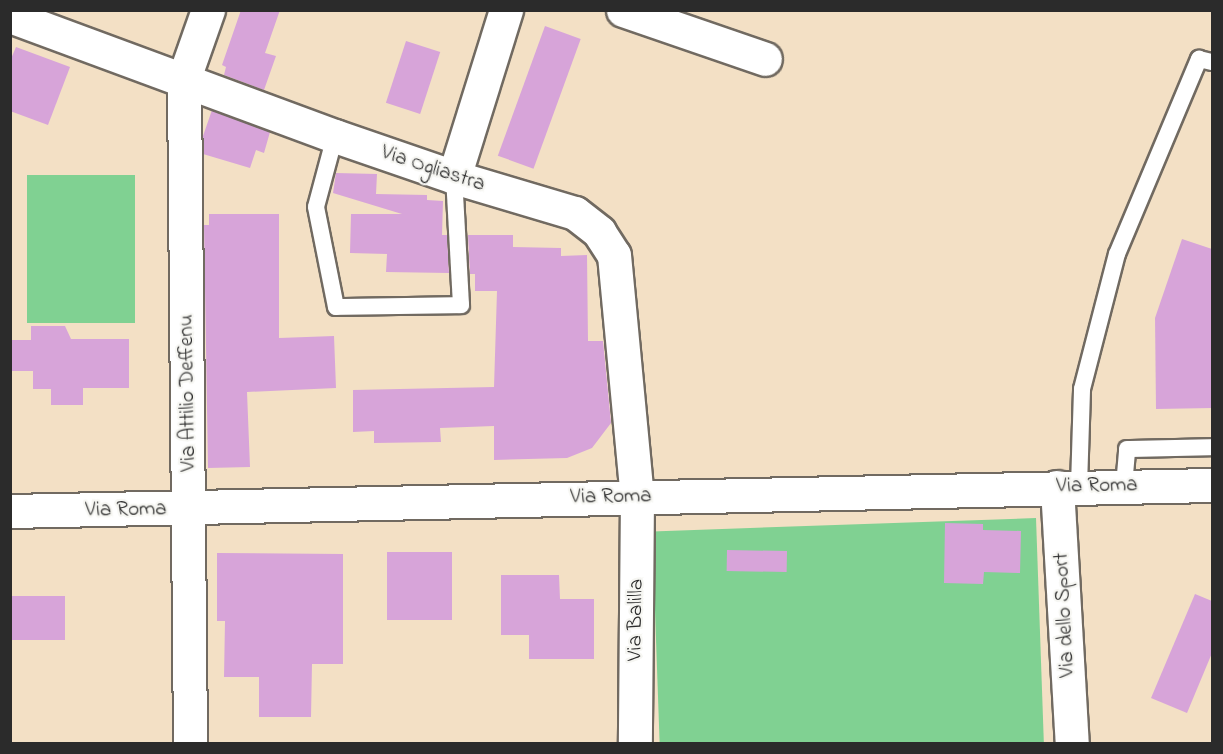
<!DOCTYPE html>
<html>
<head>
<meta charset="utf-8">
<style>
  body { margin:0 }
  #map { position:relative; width:1223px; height:754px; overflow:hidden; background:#f3e0c5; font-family:"Indie Flower",sans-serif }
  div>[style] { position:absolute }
  .green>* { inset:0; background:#80d192; transform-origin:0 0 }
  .building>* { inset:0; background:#d7a4d9; transform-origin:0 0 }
  .roads { filter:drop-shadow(2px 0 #716a61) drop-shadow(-2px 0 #716a61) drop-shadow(0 2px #716a61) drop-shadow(0 -2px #716a61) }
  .lane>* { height:16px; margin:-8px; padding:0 8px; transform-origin:8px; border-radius:8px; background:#fff }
  .street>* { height:33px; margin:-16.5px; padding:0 16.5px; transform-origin:16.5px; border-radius:16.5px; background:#fff }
  .secondary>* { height:33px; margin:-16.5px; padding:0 16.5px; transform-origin:16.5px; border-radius:16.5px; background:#fff }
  span { translate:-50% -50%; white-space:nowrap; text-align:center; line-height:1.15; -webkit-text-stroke:4.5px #f6f6f2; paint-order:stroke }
  .street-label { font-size:21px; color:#2b2b2b }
  .frame { position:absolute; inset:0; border:12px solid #2b2b2b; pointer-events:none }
</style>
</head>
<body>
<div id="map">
  <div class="green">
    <i style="left:135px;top:175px;width:148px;height:108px;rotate:90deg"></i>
    <i style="left:1036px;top:518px;width:225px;height:384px;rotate:88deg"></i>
  </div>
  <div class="building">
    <i style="clip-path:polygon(241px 10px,280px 10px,265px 53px,276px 56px,264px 90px,224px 75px,226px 67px,222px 65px)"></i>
    <i style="left:545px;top:26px;width:38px;height:138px;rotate:20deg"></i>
    <i style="left:406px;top:41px;width:36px;height:65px;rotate:18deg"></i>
    <i style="clip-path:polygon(16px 47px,70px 67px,48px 125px,10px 111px,10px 61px)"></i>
    <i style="clip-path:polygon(212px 110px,270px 132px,264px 153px,256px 150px,250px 168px,203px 154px,203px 136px)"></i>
    <i style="clip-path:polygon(336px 173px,377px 174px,376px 194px,427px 195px,427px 200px,443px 201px,442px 235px,447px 235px,449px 273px,386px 272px,387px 254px,350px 253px,351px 214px,402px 214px,333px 193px)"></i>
    <i style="clip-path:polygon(209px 214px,279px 214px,279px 338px,334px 336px,336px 388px,247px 392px,250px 467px,208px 468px,204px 225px,209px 225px)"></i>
    <i style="clip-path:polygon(468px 235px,513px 235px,513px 247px,561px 248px,561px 256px,587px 255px,588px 341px,603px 341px,611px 423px,592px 448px,567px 458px,494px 460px,494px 426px,440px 428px,441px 442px,374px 443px,374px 431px,353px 432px,353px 390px,494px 387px,497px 291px,475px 291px,475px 274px,470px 274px)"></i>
    <i style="clip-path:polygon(1182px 239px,1212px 249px,1212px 408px,1156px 409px,1155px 318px)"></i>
    <i style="clip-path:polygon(31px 326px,65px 326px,71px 339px,129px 339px,129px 388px,83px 388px,83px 405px,51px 405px,51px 389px,33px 389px,33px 371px,10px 371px,10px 340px,31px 340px)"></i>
    <i style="clip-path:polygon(945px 523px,983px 524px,983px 530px,1021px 531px,1020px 573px,984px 572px,983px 584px,944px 583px)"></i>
    <i style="left:727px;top:550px;width:60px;height:21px;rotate:1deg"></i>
    <i style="left:387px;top:552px;width:65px;height:68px"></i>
    <i style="clip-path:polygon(217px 553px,343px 554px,343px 664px,312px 664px,311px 717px,259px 717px,259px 677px,224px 677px,225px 621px,217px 621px)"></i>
    <i style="clip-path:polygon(501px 575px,559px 575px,560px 599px,594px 599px,594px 659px,529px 659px,529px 635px,501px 635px)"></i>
    <i style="clip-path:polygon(1195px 594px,1212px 601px,1212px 653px,1187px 713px,1151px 698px)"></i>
    <i style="left:10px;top:596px;width:55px;height:44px"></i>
  </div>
  <div class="roads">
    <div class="lane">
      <i style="left:335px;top:136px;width:73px;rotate:105deg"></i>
      <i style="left:316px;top:207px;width:102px;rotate:78.7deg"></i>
      <i style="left:336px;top:307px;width:125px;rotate:-0.9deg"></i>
      <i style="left:461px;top:305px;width:128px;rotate:-93.1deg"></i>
      <i style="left:1079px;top:486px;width:97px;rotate:-88.2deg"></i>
      <i style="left:1082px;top:389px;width:139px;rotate:-75.5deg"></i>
      <i style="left:1117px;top:254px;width:212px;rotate:-67.2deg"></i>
      <i style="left:1199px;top:59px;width:13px;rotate:13deg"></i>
      <i style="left:1124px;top:486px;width:37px;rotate:-85deg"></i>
      <i style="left:1127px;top:449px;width:85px;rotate:-1.3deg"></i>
    </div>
    <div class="street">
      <i style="left:623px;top:10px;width:150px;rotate:19deg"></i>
      <i style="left:10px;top:16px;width:346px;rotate:20.3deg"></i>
      <i style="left:335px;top:136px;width:126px;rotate:19deg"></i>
      <i style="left:454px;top:177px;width:126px;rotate:16.6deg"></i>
      <i style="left:575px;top:213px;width:31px;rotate:38deg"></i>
      <i style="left:599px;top:232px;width:27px;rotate:57deg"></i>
      <i style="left:614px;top:255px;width:243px;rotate:84.6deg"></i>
      <i style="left:637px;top:497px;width:247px;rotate:90.5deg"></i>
      <i style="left:454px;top:177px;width:175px;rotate:-72.7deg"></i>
      <i style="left:1057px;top:487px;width:257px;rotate:86.7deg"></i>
      <i style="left:190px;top:744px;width:666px;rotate:-90.52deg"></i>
      <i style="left:184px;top:78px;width:72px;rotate:-70.6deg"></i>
    </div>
    <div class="secondary">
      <i style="left:10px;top:511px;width:1202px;rotate:-1.24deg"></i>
    </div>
  </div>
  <div class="street-label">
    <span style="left:433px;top:169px;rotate:18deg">Via Ogliastra</span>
    <span style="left:188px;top:393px;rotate:-91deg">Via Attilio Deffenu</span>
    <span style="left:1097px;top:486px;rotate:-1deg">Via Roma</span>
    <span style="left:611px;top:497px;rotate:-1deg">Via Roma</span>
    <span style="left:126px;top:510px;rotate:-1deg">Via Roma</span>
    <span style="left:1065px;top:615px;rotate:-93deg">Via dello Sport</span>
    <span style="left:636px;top:620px;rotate:-89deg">Via Balilla</span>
  </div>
  <div class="frame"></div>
</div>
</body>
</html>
